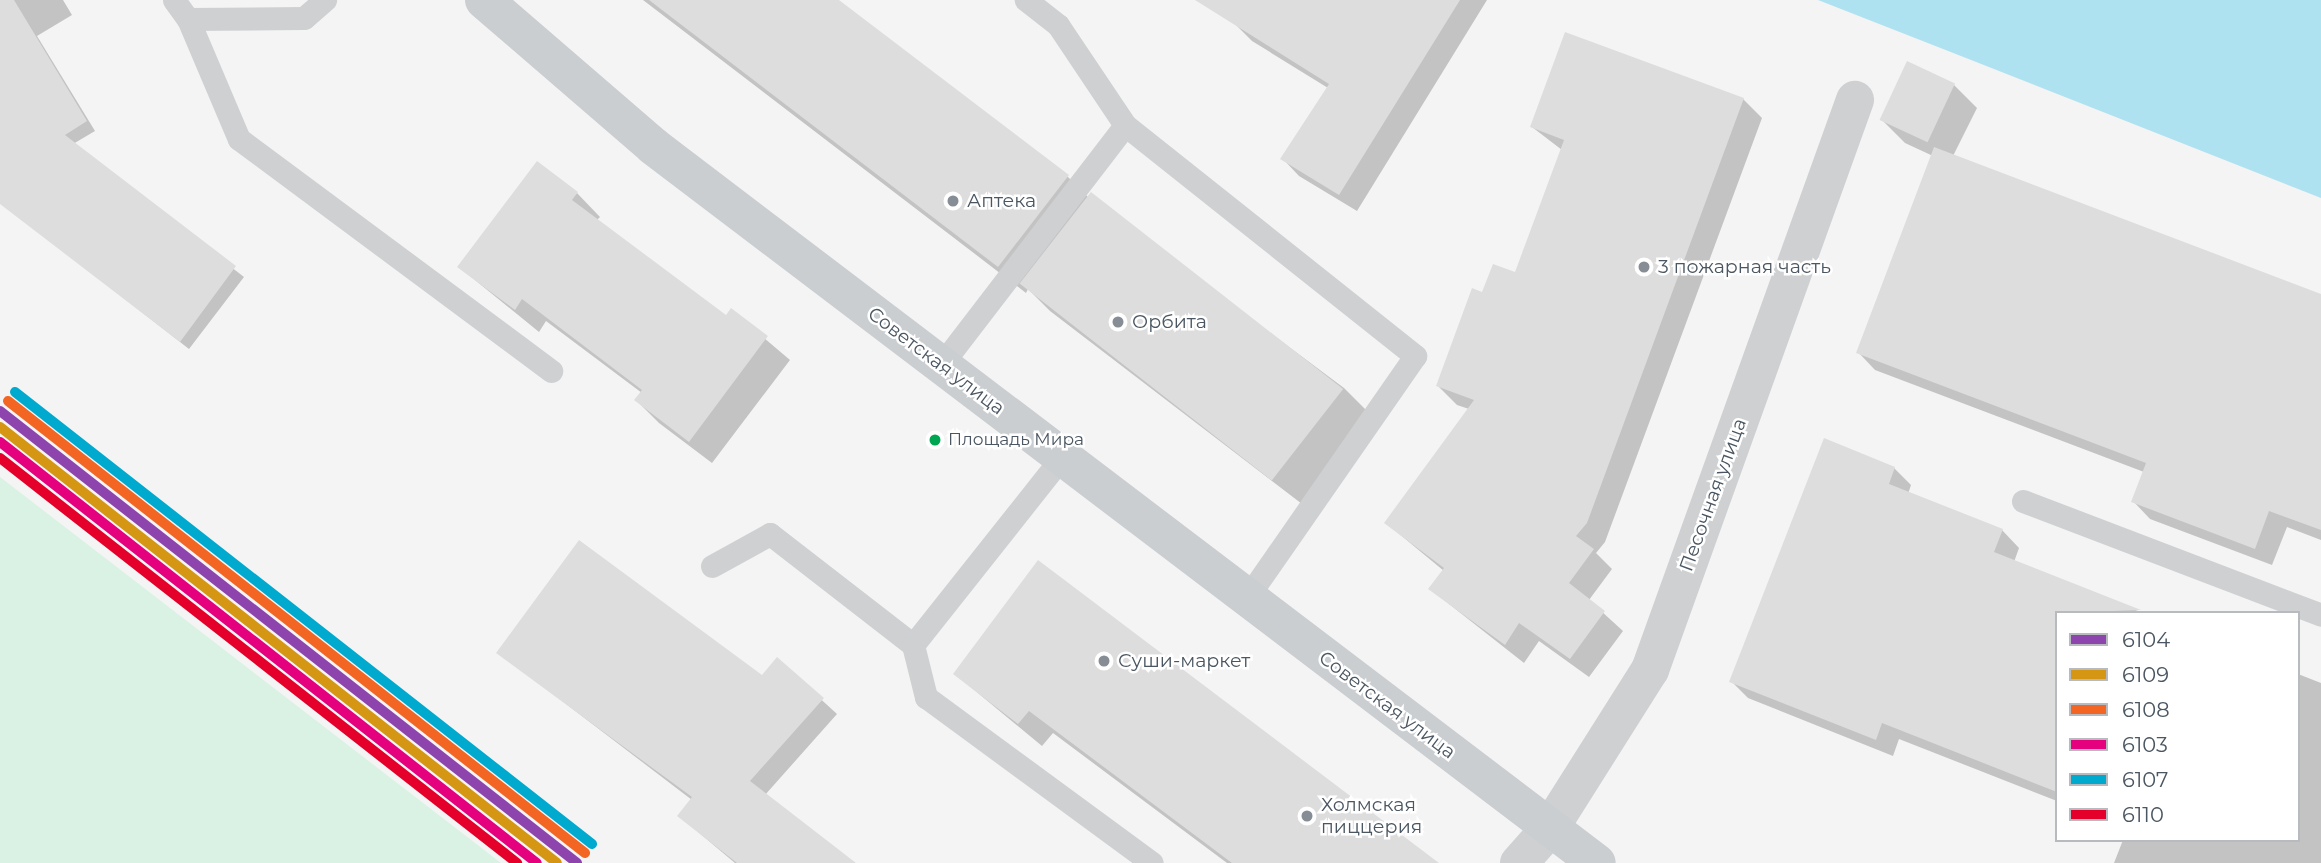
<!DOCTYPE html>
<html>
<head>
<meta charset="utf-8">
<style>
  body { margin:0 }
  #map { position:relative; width:2321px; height:863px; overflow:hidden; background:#f4f4f4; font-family:Montserrat,sans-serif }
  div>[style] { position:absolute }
  .green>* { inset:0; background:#d9f2e3 }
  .water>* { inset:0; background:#aee2f0 }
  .shadow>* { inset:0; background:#0003 }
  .building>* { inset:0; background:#ddddde; transform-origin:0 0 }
  .lane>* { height:23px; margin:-11.5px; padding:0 11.5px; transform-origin:11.5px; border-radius:11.5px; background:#ced0d2 }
  .street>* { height:38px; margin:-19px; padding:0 19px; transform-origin:19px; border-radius:19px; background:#ced0d2 }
  .primary>* { height:38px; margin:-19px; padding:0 19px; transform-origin:19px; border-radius:19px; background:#caced1 }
  .rail-1>* { height:10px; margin:-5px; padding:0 5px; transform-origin:5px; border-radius:5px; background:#8e44ad }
  .rail-2>* { height:10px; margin:-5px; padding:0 5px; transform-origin:5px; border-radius:5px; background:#d49613 }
  .rail-3>* { height:10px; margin:-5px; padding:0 5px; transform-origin:5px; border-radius:5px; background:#f26522 }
  .rail-4>* { height:10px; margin:-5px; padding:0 5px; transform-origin:5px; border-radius:5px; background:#e5007d }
  .rail-5>* { height:10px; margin:-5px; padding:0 5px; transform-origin:5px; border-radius:5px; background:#00a9ce }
  .rail-6>* { height:10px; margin:-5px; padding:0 5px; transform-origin:5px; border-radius:5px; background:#e4002b }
  .dots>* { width:19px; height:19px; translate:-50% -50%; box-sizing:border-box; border:4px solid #fff; border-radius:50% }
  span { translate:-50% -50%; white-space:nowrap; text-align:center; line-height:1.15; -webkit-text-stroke:5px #fff; paint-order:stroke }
  .bus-label { font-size:17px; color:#4a5661 }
  .left { translate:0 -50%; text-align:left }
  .poi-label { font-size:19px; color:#4a5661 }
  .street-label { font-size:19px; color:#4a5661 }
  .legend { position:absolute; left:2055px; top:611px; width:245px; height:231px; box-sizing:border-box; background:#fff; border:2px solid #b7bbc0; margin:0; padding:9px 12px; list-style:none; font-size:21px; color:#4a5661 }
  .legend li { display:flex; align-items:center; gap:14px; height:35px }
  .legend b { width:35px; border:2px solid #b7bbc0 }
</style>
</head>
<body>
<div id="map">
  <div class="green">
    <i style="clip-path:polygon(0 477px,501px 863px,0 863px)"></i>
  </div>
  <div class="water">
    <i style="clip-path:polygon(1818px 0,2321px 0,2321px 198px,1966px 58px)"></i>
  </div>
  <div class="shadow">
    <i style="clip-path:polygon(0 0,63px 0,72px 15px,37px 36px,95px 131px,73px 144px,244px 277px,189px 349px,16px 214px,0 191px)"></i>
    <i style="clip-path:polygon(643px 0,836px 0,1068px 177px,1089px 198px,1344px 388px,1371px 415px,1302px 504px,1050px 311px,1028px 289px,1026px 293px)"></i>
    <i style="clip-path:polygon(1250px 0,1487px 0,1357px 211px,1299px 176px,1282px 158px,1328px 88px,1252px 41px,1235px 24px)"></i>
    <i style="clip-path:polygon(1954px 85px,1977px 108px,1953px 156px,2321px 296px,2321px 540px,2287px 527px,2272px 565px,2150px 519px,2133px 501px,2144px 472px,1875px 370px,1858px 352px,1933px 156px,1905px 143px,1882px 120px)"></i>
    <i style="clip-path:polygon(1743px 99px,1762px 118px,1605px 542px,1596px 553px,1612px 569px,1589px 600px,1623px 631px,1589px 677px,1539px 641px,1524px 663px,1430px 589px,1444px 571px,1386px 523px,1469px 409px,1457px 405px,1438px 386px,1483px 294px,1516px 274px,1562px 150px,1532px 127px)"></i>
    <i style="clip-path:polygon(577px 193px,600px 217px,597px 220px,726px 317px,731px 310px,790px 360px,712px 463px,659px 423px,636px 400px,642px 393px,546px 321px,539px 332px,459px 267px)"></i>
    <i style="clip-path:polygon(1894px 468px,1911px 485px,1908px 494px,2002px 530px,2019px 548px,2014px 562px,2143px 613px,2057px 613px,2057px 801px,1899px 739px,1893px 756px,1748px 698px,1731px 681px)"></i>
    <i style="clip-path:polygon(498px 652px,762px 677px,778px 660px,837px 714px,765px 795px,853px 863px,735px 863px,679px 816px,692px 800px)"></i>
    <i style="clip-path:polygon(955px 674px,1432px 863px,1227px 863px,1053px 733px,1042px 746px)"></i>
    <i style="clip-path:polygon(2298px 674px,2321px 683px,2321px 863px,2114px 863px,2123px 840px,2298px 840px)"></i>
  </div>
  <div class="building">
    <i style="clip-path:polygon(0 0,14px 0,87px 121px,65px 135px,236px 266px,180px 342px,0 204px)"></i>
    <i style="clip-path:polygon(649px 0,839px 0,1069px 175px,998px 267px)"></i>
    <i style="clip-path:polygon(1195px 0,1460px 0,1339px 195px,1280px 159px,1329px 84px)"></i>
    <i style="clip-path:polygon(1565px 32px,1744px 98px,1587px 523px,1576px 536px,1594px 549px,1569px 583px,1605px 611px,1570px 659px,1519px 623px,1505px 645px,1428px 589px,1444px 568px,1384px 523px,1474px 400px,1436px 386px,1472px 288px,1482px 292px,1493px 264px,1515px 272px,1564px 140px,1530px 127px)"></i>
    <i style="left:1907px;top:61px;width:53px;height:65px;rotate:25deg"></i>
    <i style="clip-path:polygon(1934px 147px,2321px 294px,2321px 530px,2269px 511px,2255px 549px,2131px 502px,2146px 463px,1856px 353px)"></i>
    <i style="clip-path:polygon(537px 161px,578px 192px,572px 200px,726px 315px,731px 308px,768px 336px,689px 442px,634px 400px,642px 390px,522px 299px,515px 310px,457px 267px)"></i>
    <i style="left:1091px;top:192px;width:320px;height:116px;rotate:38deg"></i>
    <i style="clip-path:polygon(1824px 438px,1895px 467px,1889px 484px,2003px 529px,1994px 552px,2141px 610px,2057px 613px,2057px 792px,1882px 723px,1876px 740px,1729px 682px)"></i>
    <i style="clip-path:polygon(579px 540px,762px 675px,777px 657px,824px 698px,750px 781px,856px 863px,737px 863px,677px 816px,692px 797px,496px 653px)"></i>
    <i style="clip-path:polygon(1038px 560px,1439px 863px,1232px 863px,1029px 711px,1018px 724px,953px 674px)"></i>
  </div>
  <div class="lane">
    <i style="left:174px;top:0;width:24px;rotate:54deg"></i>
    <i style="left:188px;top:19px;width:116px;rotate:-0.5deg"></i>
    <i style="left:304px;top:18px;width:28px;rotate:-41deg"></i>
    <i style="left:188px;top:19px;width:130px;rotate:67deg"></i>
    <i style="left:239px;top:139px;width:389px;rotate:36.6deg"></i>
    <i style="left:1125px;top:125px;width:371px;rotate:38.5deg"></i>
    <i style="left:1415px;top:356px;width:295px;rotate:124.8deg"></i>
    <i style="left:941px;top:365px;width:302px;rotate:-52.5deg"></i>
    <i style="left:1125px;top:125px;width:120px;rotate:-123.8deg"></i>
    <i style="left:1058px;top:25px;width:41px;rotate:-142deg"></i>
    <i style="left:2023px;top:501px;width:319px;rotate:20.9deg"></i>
    <i style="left:712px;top:566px;width:66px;rotate:-28.9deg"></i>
    <i style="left:770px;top:534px;width:181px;rotate:37.8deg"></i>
    <i style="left:913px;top:645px;width:240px;rotate:-51.6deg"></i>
    <i style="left:913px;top:645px;width:54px;rotate:76deg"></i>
    <i style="left:926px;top:697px;width:280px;rotate:36.3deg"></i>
  </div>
  <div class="street">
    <i style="left:1519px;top:863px;width:47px;rotate:-48.5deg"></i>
    <i style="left:1550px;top:828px;width:187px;rotate:-57.7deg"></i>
    <i style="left:1650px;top:670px;width:606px;rotate:-70.22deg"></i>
  </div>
  <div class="primary">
    <i style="left:484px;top:0;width:223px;rotate:40.8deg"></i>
    <i style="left:653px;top:146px;width:1185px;rotate:37.22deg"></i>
  </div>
  <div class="rail-1">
    <i style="left:0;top:411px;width:733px;rotate:38.07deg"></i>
  </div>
  <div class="rail-2">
    <i style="left:0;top:427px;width:707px;rotate:38.05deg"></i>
  </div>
  <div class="rail-3">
    <i style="left:8px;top:401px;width:733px;rotate:38.07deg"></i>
  </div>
  <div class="rail-4">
    <i style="left:0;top:442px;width:682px;rotate:38.1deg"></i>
  </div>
  <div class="rail-5">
    <i style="left:15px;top:392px;width:733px;rotate:38.07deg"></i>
  </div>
  <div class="rail-6">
    <i style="left:0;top:458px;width:657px;rotate:38.07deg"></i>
  </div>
  <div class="dots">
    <i style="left:953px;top:201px;background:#868d94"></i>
    <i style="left:1644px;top:267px;background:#868d94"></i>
    <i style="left:1118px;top:322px;background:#868d94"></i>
    <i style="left:935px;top:440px;background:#00a651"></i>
    <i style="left:1104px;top:661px;background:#868d94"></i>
    <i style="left:1307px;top:816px;background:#868d94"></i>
  </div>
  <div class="bus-label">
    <span class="left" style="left:948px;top:440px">Площадь Мира</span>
  </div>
  <div class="poi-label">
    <span class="left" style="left:967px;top:201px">Аптека</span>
    <span class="left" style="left:1658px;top:267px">3 пожарная часть</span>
    <span class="left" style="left:1132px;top:322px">Орбита</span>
    <span class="left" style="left:1118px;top:661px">Суши-маркет</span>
    <span class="left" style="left:1321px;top:816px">Холмская<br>пиццерия</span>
  </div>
  <div class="street-label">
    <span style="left:936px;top:361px;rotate:37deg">Советская улица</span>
    <span style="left:1713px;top:495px;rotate:-70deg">Песочная улица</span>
    <span style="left:1387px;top:705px;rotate:37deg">Советская улица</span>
  </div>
  <ul class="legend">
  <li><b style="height:9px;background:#8e44ad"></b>6104</li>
  <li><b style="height:9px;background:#d49613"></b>6109</li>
  <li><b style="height:9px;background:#f26522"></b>6108</li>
  <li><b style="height:9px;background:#e5007d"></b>6103</li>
  <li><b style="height:9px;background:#00a9ce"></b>6107</li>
  <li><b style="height:9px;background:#e4002b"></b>6110</li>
  </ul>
</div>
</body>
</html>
